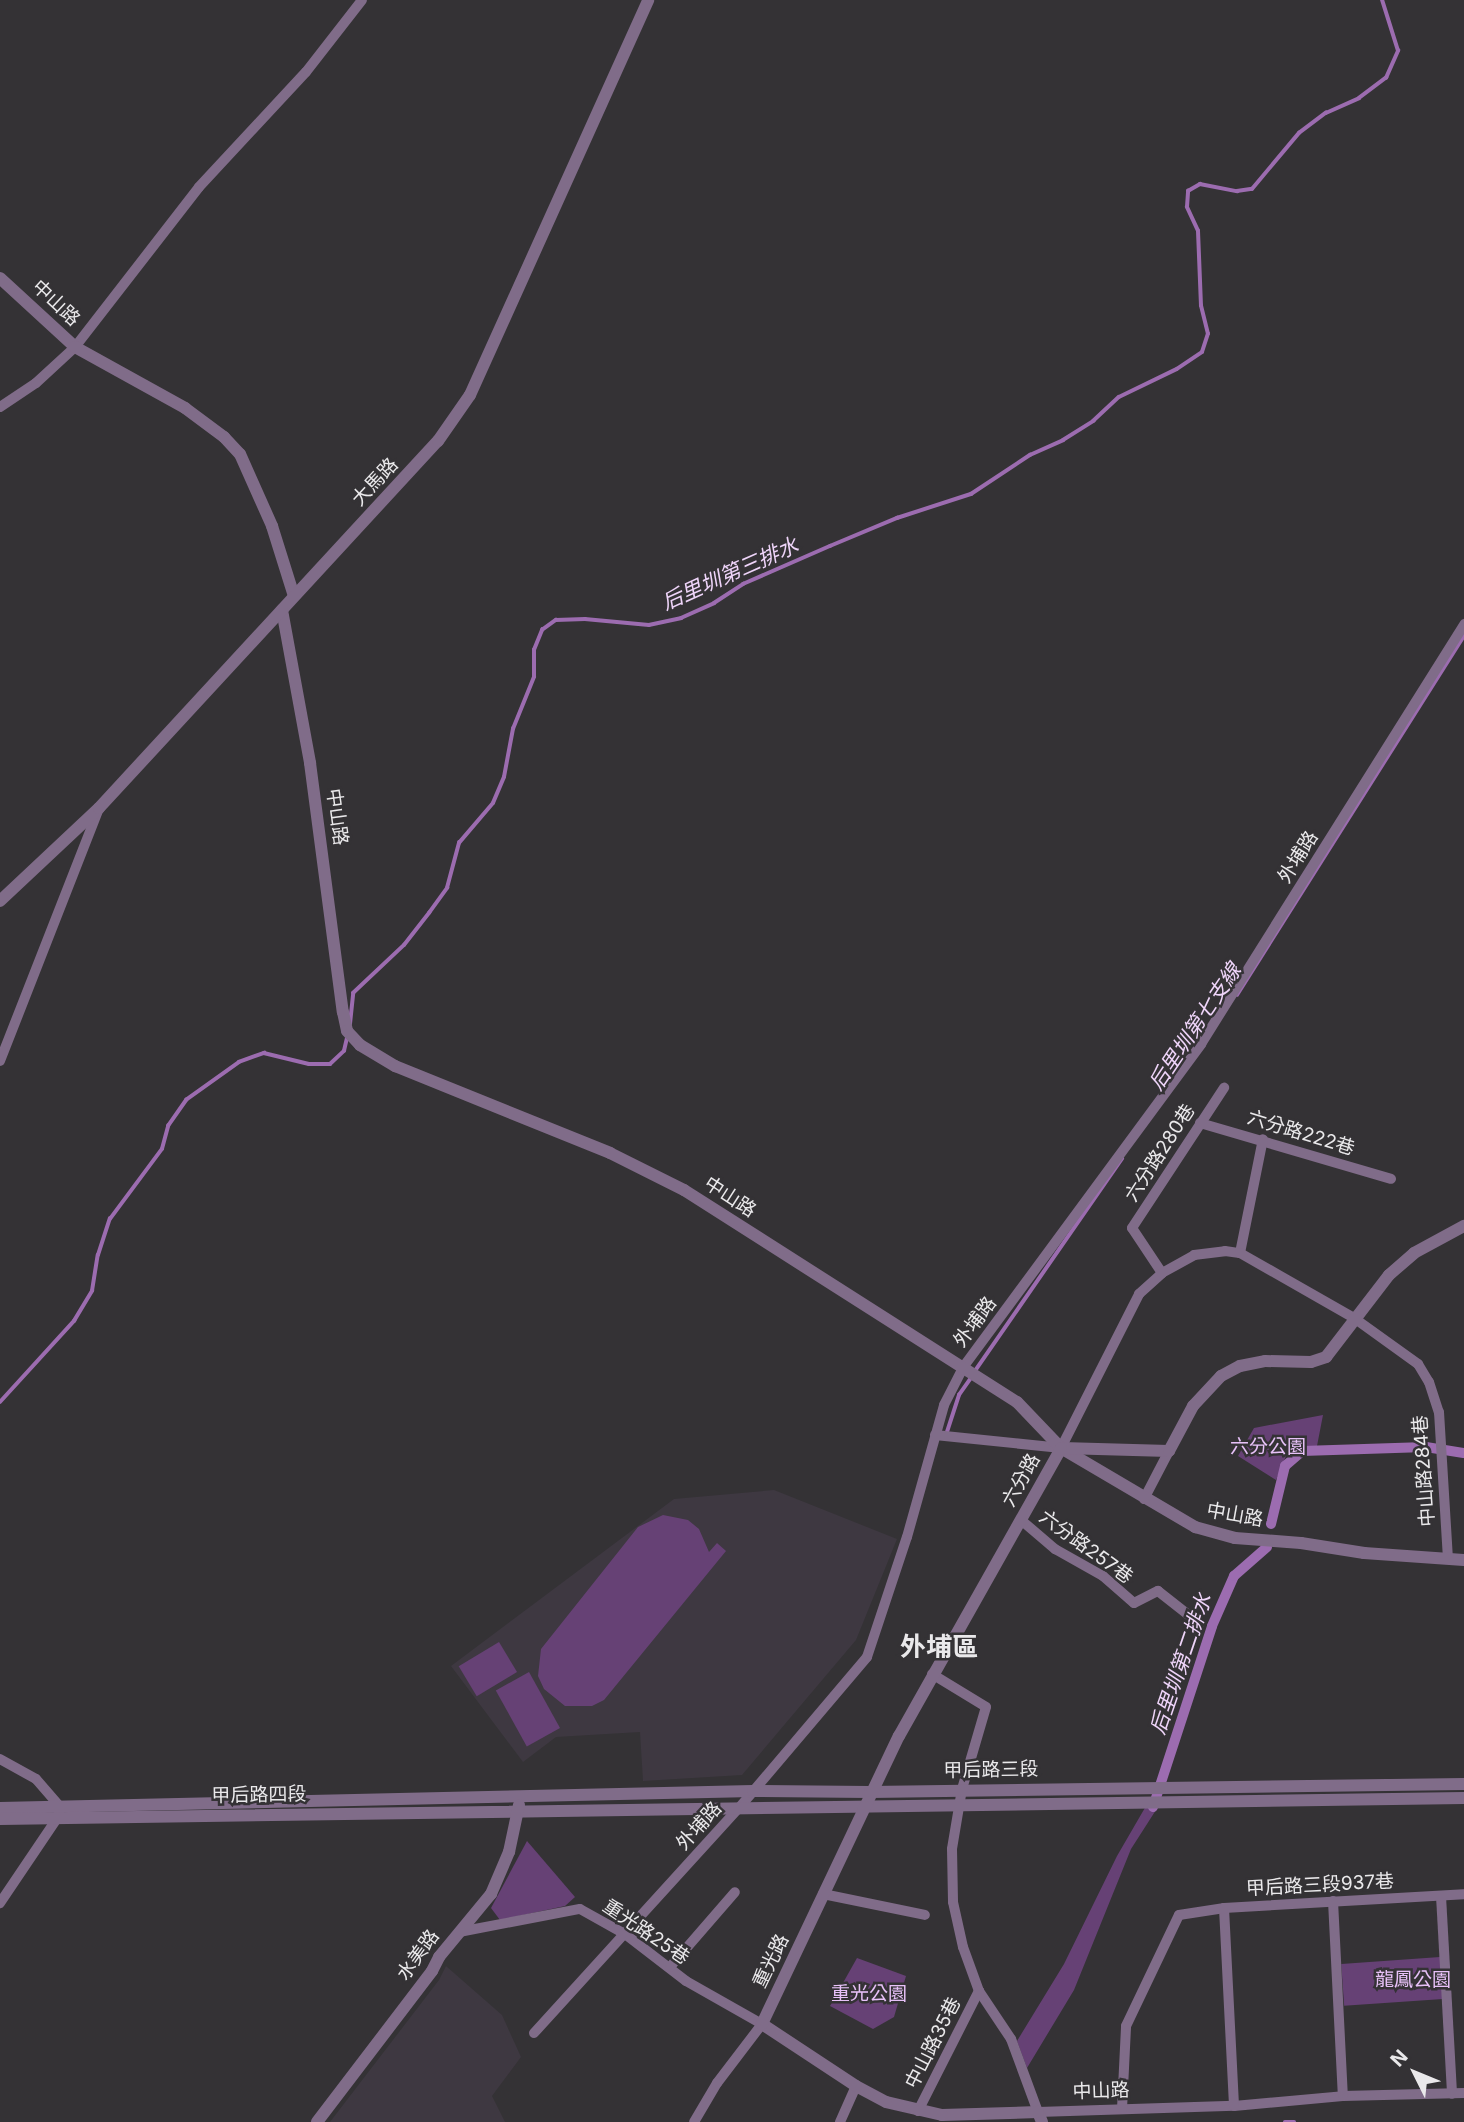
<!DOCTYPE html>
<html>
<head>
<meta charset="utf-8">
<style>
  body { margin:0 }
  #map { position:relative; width:1464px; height:2122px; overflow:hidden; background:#343235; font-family:Inter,"Noto Sans TC",sans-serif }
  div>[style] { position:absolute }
  .built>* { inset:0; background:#3e3841 }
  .green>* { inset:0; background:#664175; transform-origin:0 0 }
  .stream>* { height:3.5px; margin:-1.75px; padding:0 1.75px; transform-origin:1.75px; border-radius:1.75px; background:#9c6cb0 }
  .canal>* { height:10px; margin:-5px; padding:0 5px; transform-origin:5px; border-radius:5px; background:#9c6cb0 }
  .minor>* { height:10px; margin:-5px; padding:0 5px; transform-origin:5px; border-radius:5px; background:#806c89 }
  .tertiary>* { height:12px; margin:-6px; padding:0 6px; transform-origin:6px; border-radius:6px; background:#806c89 }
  span { translate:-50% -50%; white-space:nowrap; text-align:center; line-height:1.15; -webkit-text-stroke:5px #343235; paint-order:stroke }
  .street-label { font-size:19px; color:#eae9eb }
  .park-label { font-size:19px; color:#e7c1f8 }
  .water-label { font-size:21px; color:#efd5fa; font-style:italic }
  .district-label { font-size:26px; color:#eae9eb; font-weight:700 }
  .north { position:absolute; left:1380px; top:2038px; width:70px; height:70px; -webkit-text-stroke:5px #343235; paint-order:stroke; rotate:313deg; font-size:19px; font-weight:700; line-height:28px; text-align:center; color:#eae9eb }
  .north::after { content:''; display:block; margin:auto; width:24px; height:32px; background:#eae9eb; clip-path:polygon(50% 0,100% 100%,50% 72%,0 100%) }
</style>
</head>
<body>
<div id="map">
  <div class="built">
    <i style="clip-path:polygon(774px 1490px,897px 1539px,856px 1640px,742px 1775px,643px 1781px,640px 1732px,556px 1737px,523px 1762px,451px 1666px,674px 1499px)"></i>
    <i style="clip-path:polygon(446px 1966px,502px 2015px,521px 2057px,492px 2096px,505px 2122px,330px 2122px,439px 1980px)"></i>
  </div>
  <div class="green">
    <i style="clip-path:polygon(1323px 1415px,1317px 1446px,1299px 1448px,1286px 1456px,1276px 1480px,1238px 1456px,1254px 1428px)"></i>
    <i style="clip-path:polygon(663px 1515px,688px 1520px,699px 1529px,709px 1552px,717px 1543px,726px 1551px,604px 1700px,592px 1706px,565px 1706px,544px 1689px,538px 1676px,541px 1649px,638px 1527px)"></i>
    <i style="left:499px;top:1642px;width:35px;height:47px;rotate:59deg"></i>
    <i style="left:529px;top:1672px;width:64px;height:38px;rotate:61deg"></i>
    <i style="clip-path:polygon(1146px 1806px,1156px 1810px,1131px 1849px,1074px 1990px,1027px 2068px,1017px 2041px,1064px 1964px,1117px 1856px)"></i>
    <i style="clip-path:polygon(527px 1841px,575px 1897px,565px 1906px,500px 1920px,491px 1908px)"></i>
    <i style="left:1440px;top:1957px;width:42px;height:99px;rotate:86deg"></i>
    <i style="clip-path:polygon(857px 1958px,906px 1976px,894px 2017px,873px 2029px,830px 2006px)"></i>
  </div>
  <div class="stream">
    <i style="left:1237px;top:995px;width:425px;rotate:-57.7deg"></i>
    <i style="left:350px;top:1024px;width:31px;rotate:-84deg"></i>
    <i style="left:353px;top:993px;width:70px;rotate:-43.3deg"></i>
    <i style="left:404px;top:945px;width:41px;rotate:-52deg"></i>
    <i style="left:429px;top:913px;width:31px;rotate:-54deg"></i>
    <i style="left:447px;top:888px;width:47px;rotate:-75.1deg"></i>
    <i style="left:459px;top:843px;width:52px;rotate:-49.6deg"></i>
    <i style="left:493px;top:803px;width:28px;rotate:-67deg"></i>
    <i style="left:504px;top:777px;width:49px;rotate:-79.4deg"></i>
    <i style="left:513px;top:729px;width:56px;rotate:-68deg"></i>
    <i style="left:534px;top:677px;width:27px;rotate:-90deg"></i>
    <i style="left:534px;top:650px;width:22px;rotate:-68deg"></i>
    <i style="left:542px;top:630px;width:17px;rotate:-36deg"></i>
    <i style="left:556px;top:620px;width:29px;rotate:-2deg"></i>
    <i style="left:585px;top:619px;width:64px;rotate:5.4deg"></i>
    <i style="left:649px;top:625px;width:33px;rotate:-12deg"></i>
    <i style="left:681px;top:618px;width:36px;rotate:-24deg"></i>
    <i style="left:714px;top:603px;width:35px;rotate:-33deg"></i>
    <i style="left:743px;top:584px;width:95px;rotate:-23.6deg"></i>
    <i style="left:830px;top:546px;width:73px;rotate:-22.7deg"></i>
    <i style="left:897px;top:518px;width:78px;rotate:-18deg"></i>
    <i style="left:971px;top:494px;width:71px;rotate:-33.5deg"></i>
    <i style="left:1030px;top:455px;width:36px;rotate:-24deg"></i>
    <i style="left:1063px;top:440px;width:36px;rotate:-32deg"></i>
    <i style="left:1093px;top:421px;width:35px;rotate:-43deg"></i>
    <i style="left:1119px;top:397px;width:64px;rotate:-25.8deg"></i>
    <i style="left:1177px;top:369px;width:30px;rotate:-34deg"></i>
    <i style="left:1202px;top:352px;width:19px;rotate:-72deg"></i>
    <i style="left:1208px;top:334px;width:29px;rotate:-104deg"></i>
    <i style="left:1201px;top:306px;width:75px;rotate:-92.3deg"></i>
    <i style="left:1198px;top:231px;width:26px;rotate:-115deg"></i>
    <i style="left:1187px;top:207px;width:16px;rotate:-86deg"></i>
    <i style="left:1188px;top:191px;width:14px;rotate:-30deg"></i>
    <i style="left:1200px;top:184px;width:38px;rotate:11deg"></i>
    <i style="left:1237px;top:191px;width:15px;rotate:-8deg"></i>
    <i style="left:1252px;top:189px;width:73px;rotate:-50deg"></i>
    <i style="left:1299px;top:133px;width:34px;rotate:-37deg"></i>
    <i style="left:1326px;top:113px;width:36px;rotate:-24deg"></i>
    <i style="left:1359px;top:98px;width:34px;rotate:-37deg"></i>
    <i style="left:1386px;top:78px;width:30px;rotate:-66deg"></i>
    <i style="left:1398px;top:51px;width:53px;rotate:-107.4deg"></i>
    <i style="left:975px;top:1371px;width:258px;rotate:-55.3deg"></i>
    <i style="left:0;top:1402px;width:110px;rotate:-47.6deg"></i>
    <i style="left:74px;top:1321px;width:35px;rotate:-59deg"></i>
    <i style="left:92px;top:1291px;width:36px;rotate:-81deg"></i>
    <i style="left:98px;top:1255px;width:38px;rotate:-72deg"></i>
    <i style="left:110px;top:1219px;width:87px;rotate:-53.4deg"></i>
    <i style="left:162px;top:1149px;width:24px;rotate:-75deg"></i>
    <i style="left:168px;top:1126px;width:32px;rotate:-55deg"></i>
    <i style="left:186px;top:1100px;width:65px;rotate:-35.6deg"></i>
    <i style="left:239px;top:1062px;width:27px;rotate:-20deg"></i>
    <i style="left:264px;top:1053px;width:46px;rotate:13.7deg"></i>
    <i style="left:309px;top:1064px;width:21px"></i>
    <i style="left:330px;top:1064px;width:19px;rotate:-43deg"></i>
    <i style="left:344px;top:1051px;width:13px;rotate:-77deg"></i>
    <i style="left:947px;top:1432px;width:39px;rotate:-72deg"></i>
    <i style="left:959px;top:1395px;width:21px;rotate:-55deg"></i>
    <i style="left:1285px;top:2122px;width:9px"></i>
  </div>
  <div class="canal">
    <i style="left:1271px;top:1524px;width:60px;rotate:-76.4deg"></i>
    <i style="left:1285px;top:1466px;width:23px;rotate:-41deg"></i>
    <i style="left:1302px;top:1451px;width:124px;rotate:-1.8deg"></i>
    <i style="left:1426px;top:1447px;width:38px;rotate:9deg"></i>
    <i style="left:1153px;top:1807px;width:190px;rotate:-71.9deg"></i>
    <i style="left:1212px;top:1626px;width:55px;rotate:-66.3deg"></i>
    <i style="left:1234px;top:1576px;width:44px;rotate:-41.3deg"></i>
  </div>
  <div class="minor">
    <i style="left:0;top:407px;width:43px;rotate:-33.7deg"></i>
    <i style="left:36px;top:383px;width:53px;rotate:-42.7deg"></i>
    <i style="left:75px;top:347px;width:202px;rotate:-52.2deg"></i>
    <i style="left:199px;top:187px;width:157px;rotate:-47.1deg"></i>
    <i style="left:306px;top:72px;width:91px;rotate:-52.1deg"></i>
    <i style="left:0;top:1061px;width:269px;rotate:-68.6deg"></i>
    <i style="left:1200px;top:1123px;width:199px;rotate:16.3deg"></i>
    <i style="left:1240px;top:1253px;width:116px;rotate:-78.6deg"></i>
    <i style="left:1162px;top:1273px;width:54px;rotate:-123.7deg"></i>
    <i style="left:1132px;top:1228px;width:168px;rotate:-56.7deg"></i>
    <i style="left:935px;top:1435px;width:127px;rotate:5.9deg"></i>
    <i style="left:1061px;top:1448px;width:173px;rotate:-63.1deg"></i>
    <i style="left:1139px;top:1294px;width:31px;rotate:-42deg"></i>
    <i style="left:1162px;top:1273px;width:37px;rotate:-29deg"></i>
    <i style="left:1194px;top:1255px;width:31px;rotate:-7deg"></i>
    <i style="left:1225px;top:1251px;width:15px;rotate:8deg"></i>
    <i style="left:1240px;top:1253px;width:131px;rotate:29.7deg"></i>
    <i style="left:1354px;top:1318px;width:79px;rotate:35.7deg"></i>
    <i style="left:1418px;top:1364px;width:21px;rotate:59deg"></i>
    <i style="left:1429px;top:1382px;width:32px;rotate:72deg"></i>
    <i style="left:1439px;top:1412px;width:146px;rotate:86.5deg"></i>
    <i style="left:1144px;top:1499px;width:54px;rotate:-62.5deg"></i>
    <i style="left:1021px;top:1520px;width:45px;rotate:40.5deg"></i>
    <i style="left:1055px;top:1549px;width:55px;rotate:29.4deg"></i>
    <i style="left:1103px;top:1576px;width:41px;rotate:41.1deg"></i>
    <i style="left:1134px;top:1603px;width:27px;rotate:-27deg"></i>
    <i style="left:1158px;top:1591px;width:53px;rotate:38.2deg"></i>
    <i style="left:932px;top:1674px;width:63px;rotate:31.4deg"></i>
    <i style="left:986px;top:1707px;width:85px;rotate:106.3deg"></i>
    <i style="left:962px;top:1789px;width:61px;rotate:99.5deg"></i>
    <i style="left:952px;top:1849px;width:53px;rotate:88.9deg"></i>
    <i style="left:953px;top:1902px;width:46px;rotate:77.5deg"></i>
    <i style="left:963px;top:1947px;width:47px;rotate:70deg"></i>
    <i style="left:979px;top:1991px;width:58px;rotate:56.3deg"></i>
    <i style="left:1011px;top:2039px;width:78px;rotate:69.7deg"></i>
    <i style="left:1038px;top:2112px;width:196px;rotate:-1.8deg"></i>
    <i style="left:1234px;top:2106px;width:109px;rotate:-5.2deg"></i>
    <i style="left:1343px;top:2096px;width:121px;rotate:-1.4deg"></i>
    <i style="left:0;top:1759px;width:41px;rotate:29.1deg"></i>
    <i style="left:36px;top:1779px;width:37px;rotate:49deg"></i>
    <i style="left:60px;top:1807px;width:10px;rotate:101deg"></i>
    <i style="left:58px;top:1817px;width:104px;rotate:124deg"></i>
    <i style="left:823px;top:1894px;width:104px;rotate:11.6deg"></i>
    <i style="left:1441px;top:1896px;width:198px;rotate:86.8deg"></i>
    <i style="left:1333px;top:1901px;width:195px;rotate:87.1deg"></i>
    <i style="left:1224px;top:1908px;width:198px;rotate:87.1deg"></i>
    <i style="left:459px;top:1932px;width:123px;rotate:-10.8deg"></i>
    <i style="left:580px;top:1909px;width:51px;rotate:29.1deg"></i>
    <i style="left:625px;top:1934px;width:77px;rotate:37.6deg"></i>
    <i style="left:686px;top:1981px;width:87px;rotate:29.5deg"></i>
    <i style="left:762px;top:2024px;width:74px;rotate:127.3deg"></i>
    <i style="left:717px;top:2083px;width:45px;rotate:120.5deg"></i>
    <i style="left:670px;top:1967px;width:99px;rotate:-49.1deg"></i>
    <i style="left:534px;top:2033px;width:304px;rotate:-47.7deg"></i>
    <i style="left:739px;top:1808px;width:198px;rotate:-49.7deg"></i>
    <i style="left:867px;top:1657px;width:126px;rotate:-71.6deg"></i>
    <i style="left:907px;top:1537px;width:137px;rotate:-74.3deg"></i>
    <i style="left:944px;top:1405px;width:44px;rotate:-62.9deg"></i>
    <i style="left:964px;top:1366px;width:400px;rotate:-53.6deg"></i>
    <i style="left:1201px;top:1044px;width:496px;rotate:-57.9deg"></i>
    <i style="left:1122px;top:2109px;width:83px;rotate:-87.2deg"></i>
    <i style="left:1126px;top:2026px;width:123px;rotate:-64.5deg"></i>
    <i style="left:1179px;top:1915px;width:46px;rotate:-8.8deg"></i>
    <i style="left:1224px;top:1908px;width:240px;rotate:-3.3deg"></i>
    <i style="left:918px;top:2111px;width:135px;rotate:-63.1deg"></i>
    <i style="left:840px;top:2122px;width:39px;rotate:-66deg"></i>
  </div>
  <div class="tertiary">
    <i style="left:0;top:278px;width:102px;rotate:42.6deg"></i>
    <i style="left:75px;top:347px;width:126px;rotate:29deg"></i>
    <i style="left:185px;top:408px;width:49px;rotate:36.6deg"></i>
    <i style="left:224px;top:437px;width:23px;rotate:47deg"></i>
    <i style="left:240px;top:454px;width:79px;rotate:66deg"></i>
    <i style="left:272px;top:526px;width:73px;rotate:72.6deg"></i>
    <i style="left:282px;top:610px;width:156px;rotate:79.6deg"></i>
    <i style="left:310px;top:763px;width:251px;rotate:82.5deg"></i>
    <i style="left:343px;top:1012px;width:19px;rotate:78deg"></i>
    <i style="left:347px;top:1031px;width:19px;rotate:47deg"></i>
    <i style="left:360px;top:1045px;width:41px;rotate:31deg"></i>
    <i style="left:395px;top:1066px;width:232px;rotate:22deg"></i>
    <i style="left:610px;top:1153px;width:83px;rotate:26.6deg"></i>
    <i style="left:684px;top:1190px;width:395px;rotate:32.5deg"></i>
    <i style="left:1017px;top:1402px;width:64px;rotate:46.3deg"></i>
    <i style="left:1061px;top:1448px;width:156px;rotate:30.5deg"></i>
    <i style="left:1195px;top:1527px;width:41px;rotate:15.4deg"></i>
    <i style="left:1235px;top:1538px;width:66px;rotate:4.3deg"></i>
    <i style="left:1301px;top:1543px;width:64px;rotate:9deg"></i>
    <i style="left:1364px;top:1553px;width:100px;rotate:4deg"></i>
    <i style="left:0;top:901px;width:136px;rotate:-43.2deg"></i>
    <i style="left:99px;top:808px;width:500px;rotate:-47.3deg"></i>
    <i style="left:438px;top:441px;width:56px;rotate:-55.2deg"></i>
    <i style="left:470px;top:395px;width:433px;rotate:-65.7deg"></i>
    <i style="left:1062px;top:1448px;width:107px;rotate:1.6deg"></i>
    <i style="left:1169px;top:1451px;width:51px;rotate:-61.9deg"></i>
    <i style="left:1193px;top:1406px;width:41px;rotate:-47deg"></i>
    <i style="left:1221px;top:1376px;width:21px;rotate:-28deg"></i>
    <i style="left:1240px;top:1366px;width:25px;rotate:-11deg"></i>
    <i style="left:1265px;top:1361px;width:46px;rotate:1.2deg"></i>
    <i style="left:1311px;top:1362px;width:16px;rotate:-18deg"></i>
    <i style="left:1326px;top:1357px;width:103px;rotate:-52.5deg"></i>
    <i style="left:1389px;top:1275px;width:33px;rotate:-41deg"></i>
    <i style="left:1414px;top:1253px;width:57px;rotate:-28.4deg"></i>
    <i style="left:0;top:1808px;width:753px;rotate:-1.29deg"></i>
    <i style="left:753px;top:1791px;width:117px;rotate:0.5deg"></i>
    <i style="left:870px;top:1792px;width:594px;rotate:-0.77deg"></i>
    <i style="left:0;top:1819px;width:1464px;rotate:-0.82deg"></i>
    <i style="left:317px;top:2122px;width:190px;rotate:-52.7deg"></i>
    <i style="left:432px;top:1971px;width:16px;rotate:-63deg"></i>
    <i style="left:439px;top:1957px;width:82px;rotate:-50.5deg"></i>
    <i style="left:491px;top:1894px;width:46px;rotate:-66.8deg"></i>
    <i style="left:509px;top:1852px;width:48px;rotate:-78deg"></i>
    <i style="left:1042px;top:2122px;width:11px;rotate:-112deg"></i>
    <i style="left:1038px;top:2112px;width:96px;rotate:178.2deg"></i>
    <i style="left:942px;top:2115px;width:57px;rotate:-166.9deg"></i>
    <i style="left:886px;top:2102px;width:34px;rotate:-152deg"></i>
    <i style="left:856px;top:2086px;width:113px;rotate:-146.6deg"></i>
    <i style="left:762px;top:2024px;width:319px;rotate:-64.6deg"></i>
    <i style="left:899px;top:1736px;width:330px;rotate:-60.6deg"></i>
  </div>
  <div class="street-label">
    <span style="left:56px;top:303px;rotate:43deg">中山路</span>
    <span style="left:375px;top:482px;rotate:-47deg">大馬路</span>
    <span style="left:337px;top:817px;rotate:82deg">中山路</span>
    <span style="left:1298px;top:857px;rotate:-58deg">外埔路</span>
    <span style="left:1301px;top:1133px;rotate:17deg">六分路222巷</span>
    <span style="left:1160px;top:1153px;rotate:-57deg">六分路280巷</span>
    <span style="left:730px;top:1197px;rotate:33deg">中山路</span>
    <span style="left:975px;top:1322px;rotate:-53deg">外埔路</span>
    <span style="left:1424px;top:1471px;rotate:-94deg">中山路284巷</span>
    <span style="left:1021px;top:1480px;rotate:-61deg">六分路</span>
    <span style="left:1235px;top:1515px;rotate:10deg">中山路</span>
    <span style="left:1086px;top:1547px;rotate:36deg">六分路257巷</span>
    <span style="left:991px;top:1770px;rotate:-1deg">甲后路三段</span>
    <span style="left:259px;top:1795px;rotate:-1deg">甲后路四段</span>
    <span style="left:699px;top:1826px;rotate:-48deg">外埔路</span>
    <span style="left:1320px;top:1885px;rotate:-3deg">甲后路三段937巷</span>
    <span style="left:646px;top:1932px;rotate:34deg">重光路25巷</span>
    <span style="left:418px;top:1955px;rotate:-54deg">水美路</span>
    <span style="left:771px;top:1961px;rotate:-64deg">重光路</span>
    <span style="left:933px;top:2043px;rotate:-63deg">中山路35巷</span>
    <span style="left:1101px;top:2091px;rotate:-2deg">中山路</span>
  </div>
  <div class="park-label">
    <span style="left:1268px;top:1447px">六分公園</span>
    <span style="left:1413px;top:1980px">龍鳳公園</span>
    <span style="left:869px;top:1994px">重光公園</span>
  </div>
  <div class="water-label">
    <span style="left:730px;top:574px;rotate:-24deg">后里圳第三排水</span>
    <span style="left:1195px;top:1027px;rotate:-56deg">后里圳第七支線</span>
    <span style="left:1181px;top:1664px;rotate:-71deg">后里圳第二排水</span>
  </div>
  <div class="district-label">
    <span style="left:939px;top:1647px">外埔區</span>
  </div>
  <div class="north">N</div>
</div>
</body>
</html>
